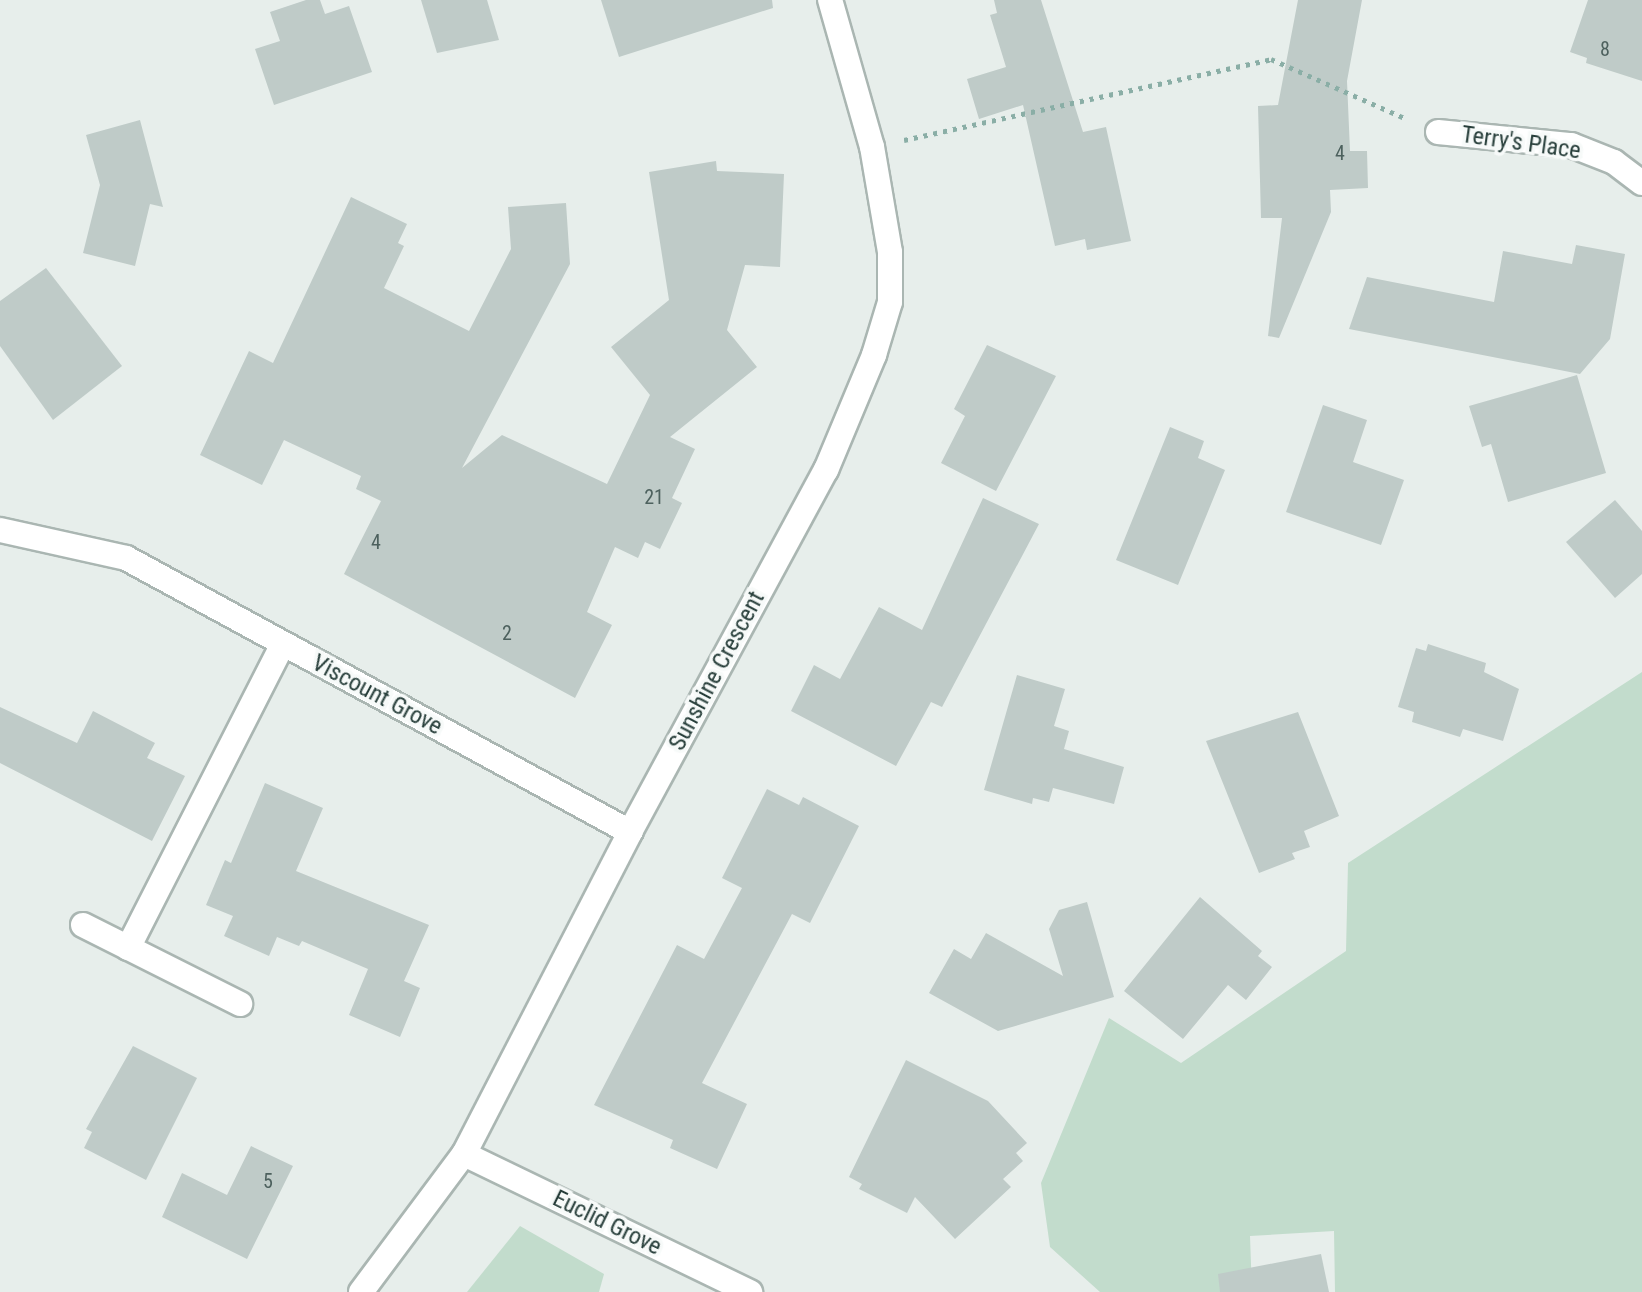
<!DOCTYPE html>
<html>
<head>
<meta charset="utf-8">
<style>
  body { margin:0 }
  #map { position:relative; width:1642px; height:1292px; overflow:hidden; background:#e7eeeb; font-family:"Roboto Condensed",sans-serif }
  div>[style] { position:absolute }
  .green>* { inset:0; background:#c2dccc }
  .building>* { inset:0; background:#bfcbc8 }
  .path>* { height:5px; margin-top:-2.5px; transform-origin:0; background:repeating-linear-gradient(90deg,#8aaea6 0 4px,transparent 0 10px) }
  .roads { filter:drop-shadow(2px 0 #aab6b2) drop-shadow(-2px 0 #aab6b2) drop-shadow(0 2px #aab6b2) drop-shadow(0 -2px #aab6b2) }
  .service>* { height:24px; margin:-12px; padding:0 12px; transform-origin:12px; border-radius:12px; background:#fff }
  .minor>* { height:24px; margin:-12px; padding:0 12px; transform-origin:12px; border-radius:12px; background:#fff }
  span { translate:-50% -50%; white-space:nowrap; text-align:center; line-height:1.15; -webkit-text-stroke:7px #f7faf9; paint-order:stroke }
  .number-label { font-size:20px; color:#4d615e }
  .number-label span { -webkit-text-stroke-width:0 }
  .street-label { font-size:24px; color:#273e3a }
</style>
</head>
<body>
<div id="map">
  <div class="green">
    <i style="clip-path:polygon(1642px 672px,1642px 1292px,1335px 1292px,1334px 1231px,1250px 1236px,1252px 1292px,1100px 1292px,1050px 1247px,1041px 1183px,1109px 1018px,1181px 1063px,1346px 951px,1348px 863px)"></i>
    <i style="clip-path:polygon(520px 1226px,604px 1274px,599px 1292px,467px 1292px)"></i>
  </div>
  <div class="building">
    <i style="clip-path:polygon(306px 0,320px 0,325px 14px,349px 6px,372px 72px,274px 105px,255px 49px,280px 41px,270px 12px)"></i>
    <i style="clip-path:polygon(421px 0,487px 0,499px 40px,437px 53px)"></i>
    <i style="clip-path:polygon(601px 0,772px 0,773px 8px,619px 57px)"></i>
    <i style="clip-path:polygon(994px 0,1041px 0,1083px 132px,1106px 127px,1131px 241px,1087px 250px,1085px 239px,1055px 246px,1023px 105px,979px 119px,967px 79px,1006px 67px,990px 15px,997px 13px)"></i>
    <i style="clip-path:polygon(1298px 0,1362px 0,1347px 81px,1350px 151px,1367px 151px,1368px 188px,1330px 190px,1331px 212px,1279px 338px,1268px 336px,1282px 218px,1261px 218px,1258px 106px,1278px 105px)"></i>
    <i style="clip-path:polygon(1588px 0,1642px 0,1642px 81px,1586px 63px,1587px 58px,1570px 52px)"></i>
    <i style="clip-path:polygon(140px 120px,163px 207px,150px 204px,135px 266px,83px 253px,100px 185px,86px 135px)"></i>
    <i style="clip-path:polygon(716px 161px,717px 171px,784px 174px,780px 267px,745px 265px,727px 330px,757px 367px,670px 437px,695px 449px,672px 498px,682px 503px,660px 549px,645px 542px,638px 558px,615px 547px,587px 612px,612px 625px,575px 698px,344px 574px,381px 501px,356px 489px,361px 476px,284px 440px,262px 485px,200px 455px,249px 351px,273px 363px,351px 197px,407px 224px,398px 243px,404px 246px,384px 288px,469px 331px,511px 249px,508px 207px,566px 203px,570px 264px,462px 468px,502px 435px,607px 484px,650px 395px,611px 347px,669px 300px,649px 172px)"></i>
    <i style="clip-path:polygon(1576px 245px,1625px 254px,1610px 339px,1580px 374px,1349px 329px,1367px 277px,1494px 302px,1503px 251px,1572px 264px)"></i>
    <i style="clip-path:polygon(46px 268px,122px 366px,53px 420px,0 346px,0 301px)"></i>
    <i style="clip-path:polygon(987px 345px,1056px 376px,996px 491px,941px 463px,965px 416px,954px 409px)"></i>
    <i style="clip-path:polygon(1577px 375px,1606px 473px,1508px 502px,1491px 444px,1482px 447px,1469px 406px)"></i>
    <i style="clip-path:polygon(1323px 405px,1367px 420px,1353px 462px,1404px 480px,1381px 545px,1286px 512px)"></i>
    <i style="clip-path:polygon(1170px 427px,1204px 441px,1198px 458px,1225px 470px,1178px 585px,1116px 560px)"></i>
    <i style="clip-path:polygon(983px 498px,1039px 524px,942px 707px,931px 702px,896px 766px,791px 711px,814px 665px,840px 679px,879px 607px,922px 630px)"></i>
    <i style="clip-path:polygon(1615px 500px,1642px 531px,1642px 574px,1615px 598px,1566px 542px)"></i>
    <i style="clip-path:polygon(1428px 644px,1486px 663px,1484px 672px,1519px 689px,1503px 741px,1463px 729px,1460px 737px,1412px 722px,1414px 712px,1398px 707px,1416px 648px,1426px 651px)"></i>
    <i style="clip-path:polygon(1017px 675px,1065px 689px,1054px 726px,1069px 731px,1064px 749px,1124px 767px,1114px 804px,1053px 788px,1049px 802px,1033px 798px,1032px 804px,984px 790px)"></i>
    <i style="clip-path:polygon(0 707px,77px 743px,93px 711px,155px 743px,147px 758px,185px 776px,152px 841px,0 763px)"></i>
    <i style="clip-path:polygon(1298px 712px,1339px 816px,1304px 831px,1310px 847px,1292px 853px,1295px 859px,1259px 873px,1206px 741px)"></i>
    <i style="clip-path:polygon(265px 783px,323px 808px,296px 871px,429px 925px,404px 981px,420px 988px,400px 1037px,349px 1015px,368px 969px,302px 941px,299px 946px,277px 937px,269px 956px,224px 936px,233px 916px,206px 905px,225px 860px,231px 863px)"></i>
    <i style="clip-path:polygon(767px 789px,799px 805px,803px 797px,859px 826px,810px 923px,792px 914px,702px 1083px,747px 1104px,717px 1169px,670px 1148px,673px 1140px,594px 1105px,677px 945px,704px 959px,742px 888px,722px 878px)"></i>
    <i style="clip-path:polygon(1200px 897px,1262px 951px,1258px 956px,1272px 967px,1246px 1000px,1228px 985px,1183px 1039px,1124px 991px)"></i>
    <i style="clip-path:polygon(1087px 902px,1114px 997px,998px 1031px,929px 993px,954px 949px,971px 959px,986px 933px,1063px 976px,1049px 929px,1059px 910px)"></i>
    <i style="clip-path:polygon(133px 1046px,197px 1078px,146px 1180px,84px 1148px,92px 1132px,86px 1129px)"></i>
    <i style="clip-path:polygon(906px 1060px,988px 1101px,1027px 1143px,1016px 1153px,1023px 1161px,1003px 1179px,1011px 1187px,955px 1239px,915px 1197px,907px 1213px,859px 1189px,862px 1184px,849px 1177px)"></i>
    <i style="clip-path:polygon(251px 1146px,293px 1166px,247px 1259px,162px 1217px,182px 1173px,227px 1195px)"></i>
    <i style="clip-path:polygon(1321px 1254px,1329px 1292px,1220px 1292px,1218px 1274px)"></i>
  </div>
  <div class="path">
    <i style="left:904px;top:140px;width:376px;rotate:-12.4deg"></i>
    <i style="left:1271px;top:59px;width:146px;rotate:23.8deg"></i>
  </div>
  <div class="roads">
    <div class="service">
      <i style="left:0;top:530px;width:129px;rotate:12.5deg"></i>
      <i style="left:83px;top:925px;width:176px;rotate:26.7deg"></i>
      <i style="left:128px;top:948px;width:341px;rotate:-63deg"></i>
    </div>
    <div class="minor">
      <i style="left:1438px;top:132px;width:134px;rotate:5.6deg"></i>
      <i style="left:1571px;top:145px;width:46px;rotate:21.6deg"></i>
      <i style="left:1614px;top:162px;width:35px;rotate:37deg"></i>
      <i style="left:126px;top:558px;width:574px;rotate:28.53deg"></i>
      <i style="left:464px;top:1154px;width:318px;rotate:25.8deg"></i>
      <i style="left:361px;top:1292px;width:172px;rotate:-53.3deg"></i>
      <i style="left:464px;top:1154px;width:362px;rotate:-62.7deg"></i>
      <i style="left:630px;top:832px;width:412px;rotate:-61.6deg"></i>
      <i style="left:826px;top:470px;width:125px;rotate:-67.3deg"></i>
      <i style="left:874px;top:355px;width:55px;rotate:-73.2deg"></i>
      <i style="left:890px;top:302px;width:50px;rotate:-90deg"></i>
      <i style="left:890px;top:252px;width:107px;rotate:-99.7deg"></i>
      <i style="left:872px;top:147px;width:153px;rotate:-105.9deg"></i>
    </div>
  </div>
  <div class="number-label">
    <span style="left:1605px;top:49px">8</span>
    <span style="left:1340px;top:153px">4</span>
    <span style="left:654px;top:497px">21</span>
    <span style="left:376px;top:542px">4</span>
    <span style="left:507px;top:633px">2</span>
    <span style="left:268px;top:1181px">5</span>
  </div>
  <div class="street-label">
    <span style="left:1521px;top:143px;rotate:8deg">Terry's Place</span>
    <span style="left:717px;top:671px;rotate:-62deg">Sunshine Crescent</span>
    <span style="left:377px;top:695px;rotate:28deg">Viscount Grove</span>
    <span style="left:607px;top:1223px;rotate:26deg">Euclid Grove</span>
  </div>
</div>
</body>
</html>
